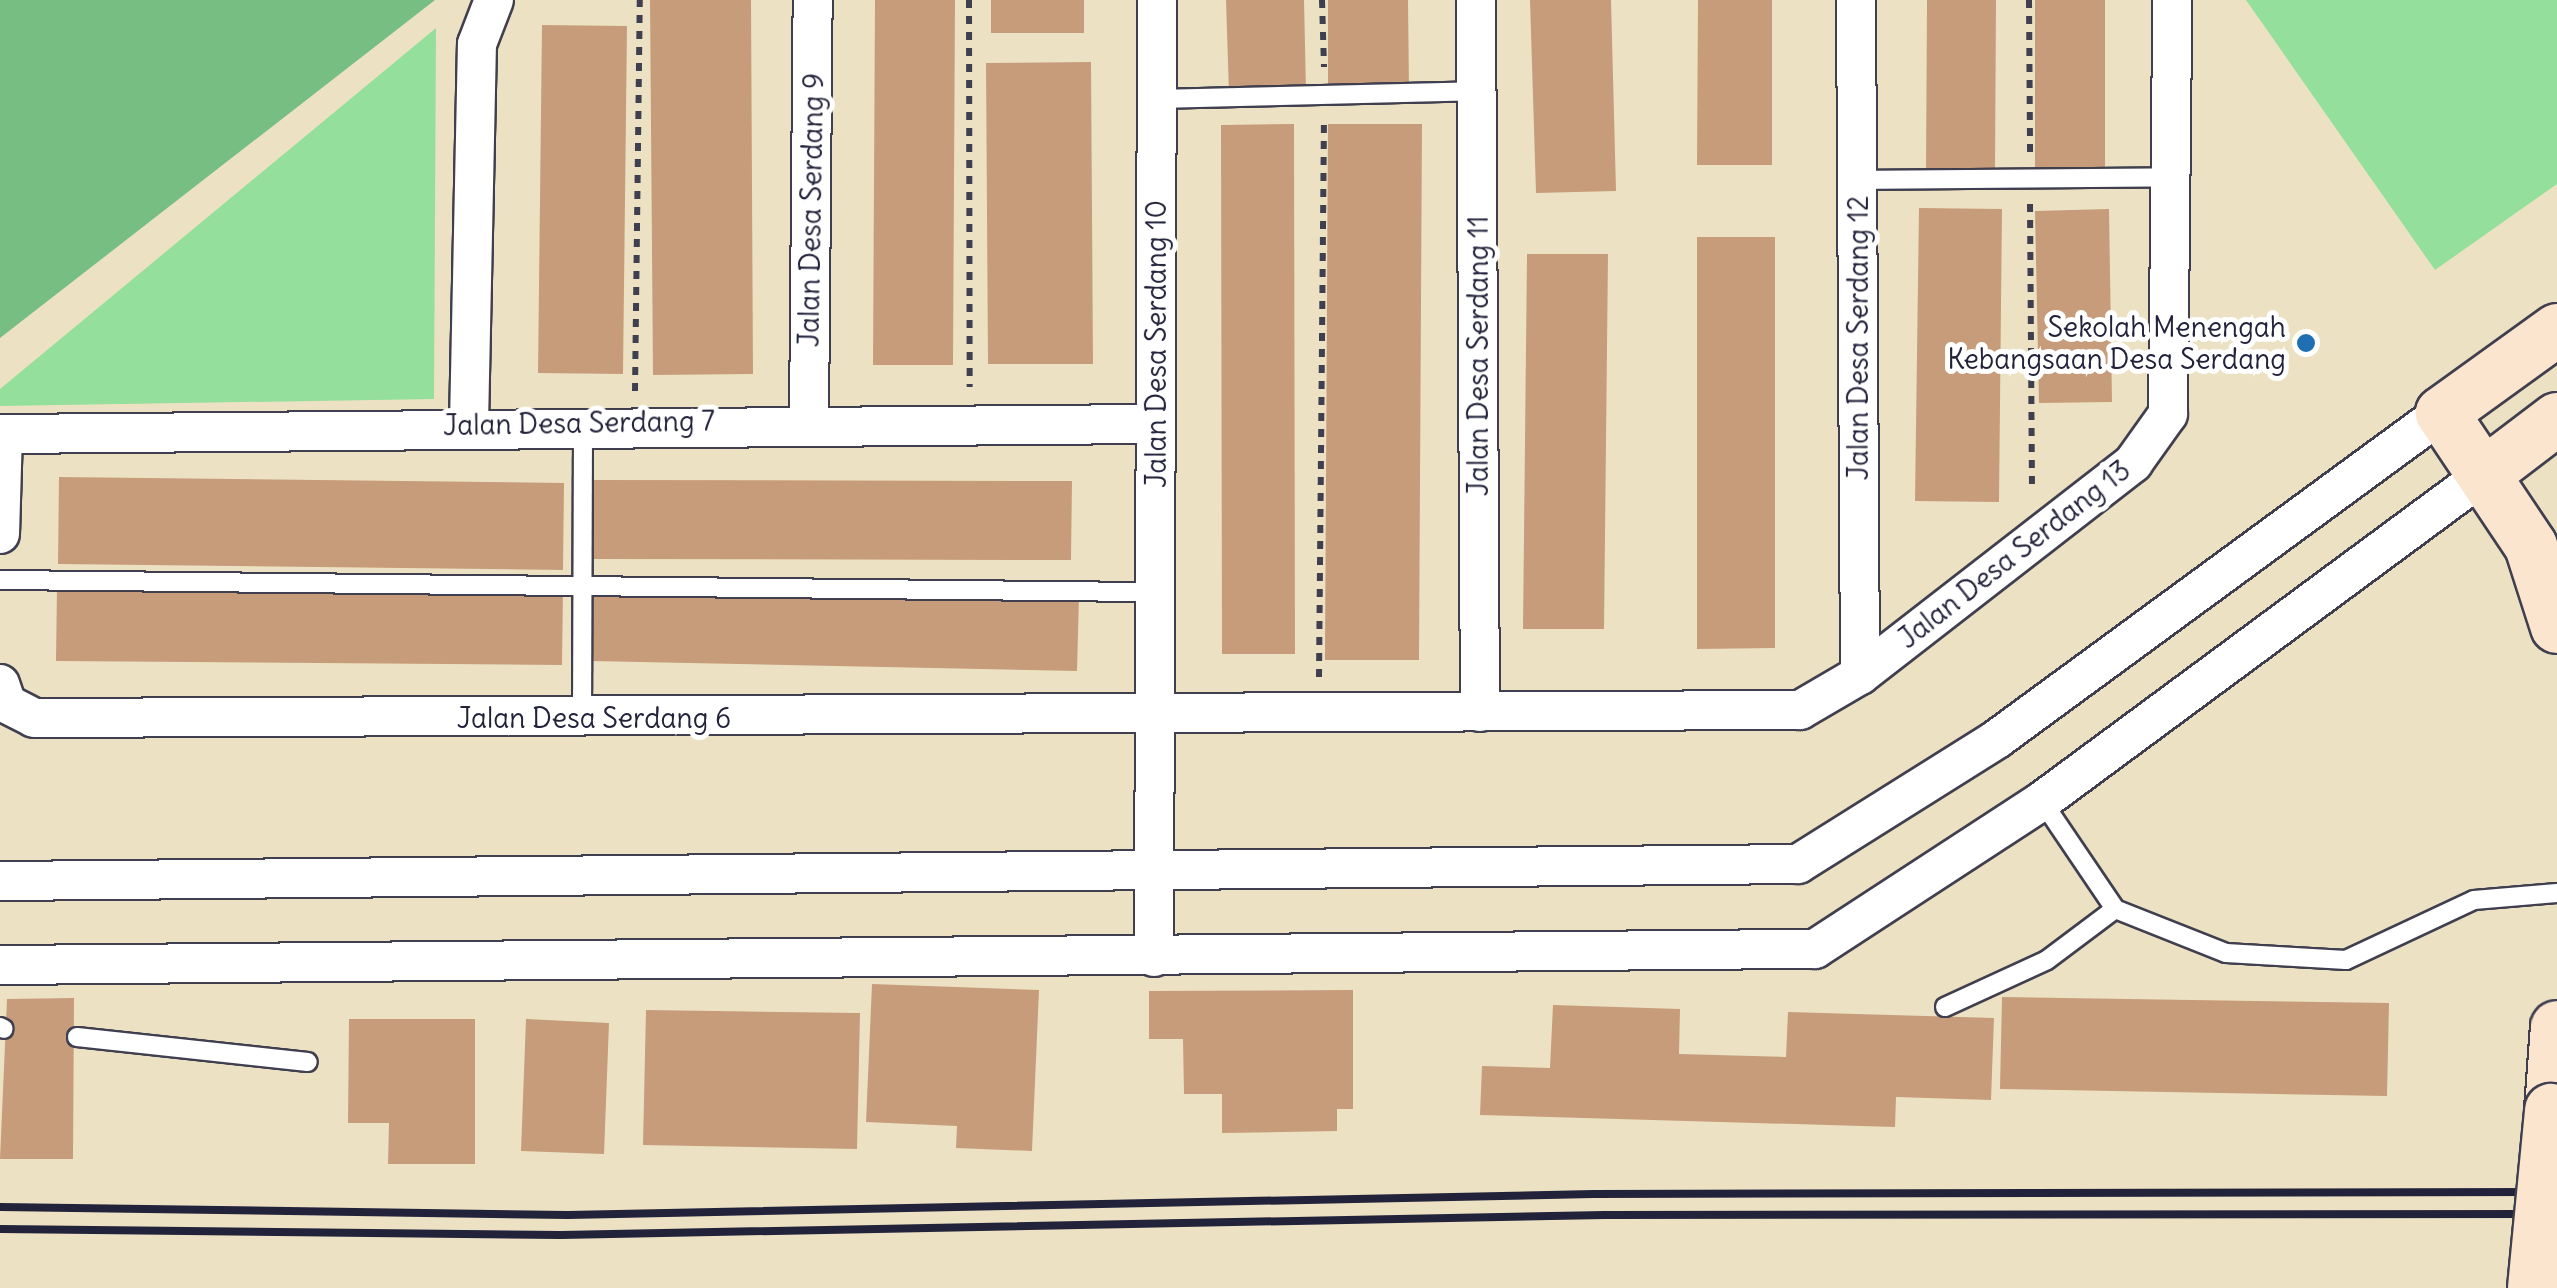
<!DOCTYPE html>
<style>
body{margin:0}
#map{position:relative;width:2557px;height:1288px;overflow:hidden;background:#ece2c3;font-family:Delius,sans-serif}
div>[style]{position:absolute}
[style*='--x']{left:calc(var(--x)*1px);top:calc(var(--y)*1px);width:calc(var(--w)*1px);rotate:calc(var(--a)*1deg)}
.green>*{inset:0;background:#94df9b}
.forest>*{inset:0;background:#77be83}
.building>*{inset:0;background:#c79c7a}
.path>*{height:6px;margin-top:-3px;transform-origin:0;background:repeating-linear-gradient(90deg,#403f4f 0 8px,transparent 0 16px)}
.roads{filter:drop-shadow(2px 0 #403f4f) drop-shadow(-2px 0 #403f4f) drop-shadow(0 2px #403f4f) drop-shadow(0 -2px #403f4f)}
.lane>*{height:18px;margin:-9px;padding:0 9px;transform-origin:9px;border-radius:9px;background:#fff}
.street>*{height:38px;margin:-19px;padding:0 19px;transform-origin:19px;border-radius:19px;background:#fff}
.secondary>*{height:52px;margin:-26px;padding:0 26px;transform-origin:26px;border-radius:26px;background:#fbe5cf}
.rail>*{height:8px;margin:-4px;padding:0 4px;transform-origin:4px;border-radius:4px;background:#22223b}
.bridges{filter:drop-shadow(2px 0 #403f4f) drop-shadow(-2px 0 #403f4f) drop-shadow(0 2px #403f4f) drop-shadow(0 -2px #403f4f)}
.secondary-bridge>*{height:52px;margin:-26px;padding:0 26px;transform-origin:26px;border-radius:26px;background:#fbe5cf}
.dots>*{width:28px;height:28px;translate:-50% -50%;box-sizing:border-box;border:5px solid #fff;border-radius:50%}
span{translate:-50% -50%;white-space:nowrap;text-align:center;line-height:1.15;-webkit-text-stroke:10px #fff;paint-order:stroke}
.street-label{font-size:28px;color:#22223b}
.poi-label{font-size:28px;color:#22223b}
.right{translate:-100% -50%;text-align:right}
</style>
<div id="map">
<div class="green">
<i style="clip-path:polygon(2246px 0,2557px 0,2557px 184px,2435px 270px)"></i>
<i style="clip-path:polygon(436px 28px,434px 399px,0 406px,0 389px)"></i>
</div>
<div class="forest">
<i style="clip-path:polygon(0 0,435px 0,0 338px)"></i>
</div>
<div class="building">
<i style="clip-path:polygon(650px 0,751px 0,753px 374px,653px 375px)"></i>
<i style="clip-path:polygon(875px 0,955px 0,953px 365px,873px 365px)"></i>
<i style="clip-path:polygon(991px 0,1084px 0,1084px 33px,991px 33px)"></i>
<i style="clip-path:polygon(1226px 0,1304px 0,1306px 92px,1229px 94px)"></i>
<i style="clip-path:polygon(1328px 0,1408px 0,1409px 89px,1328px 90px)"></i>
<i style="clip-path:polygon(1530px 0,1611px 0,1616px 191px,1536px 193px)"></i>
<i style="clip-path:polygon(1698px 0,1772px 0,1772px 165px,1697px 165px)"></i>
<i style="clip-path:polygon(1927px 0,1996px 0,1995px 168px,1926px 169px)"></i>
<i style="clip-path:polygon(2035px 0,2105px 0,2105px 173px,2035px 174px)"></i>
<i style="clip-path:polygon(542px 25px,627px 26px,623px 374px,538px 373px)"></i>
<i style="clip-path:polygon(1091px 62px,1093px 364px,988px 364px,986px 63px)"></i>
<i style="clip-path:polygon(1294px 124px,1295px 654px,1222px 654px,1221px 125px)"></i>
<i style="clip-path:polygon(1328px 124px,1422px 124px,1419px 660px,1325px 660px)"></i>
<i style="clip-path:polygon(1919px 208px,2002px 209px,1999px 502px,1915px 501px)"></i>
<i style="clip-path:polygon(2109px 209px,2112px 402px,2039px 403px,2035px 211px)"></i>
<i style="clip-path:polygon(1697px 237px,1775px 237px,1775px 648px,1697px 649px)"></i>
<i style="clip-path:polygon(1527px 254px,1608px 254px,1604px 629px,1523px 629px)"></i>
<i style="clip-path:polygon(59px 477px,564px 483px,563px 570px,58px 564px)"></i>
<i style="clip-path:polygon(594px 480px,1072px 481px,1071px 560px,594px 559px)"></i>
<i style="clip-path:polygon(57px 585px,563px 589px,562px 665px,56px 661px)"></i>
<i style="clip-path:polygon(592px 585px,1079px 596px,1077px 671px,590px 661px)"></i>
<i style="clip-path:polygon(872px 984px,1039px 990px,1032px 1151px,956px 1148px,957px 1126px,866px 1122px)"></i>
<i style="clip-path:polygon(1353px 990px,1353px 1109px,1337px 1109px,1337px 1131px,1222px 1133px,1222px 1094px,1184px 1094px,1183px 1039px,1149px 1039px,1149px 991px)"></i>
<i style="clip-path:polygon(2002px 997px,2389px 1003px,2387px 1096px,2000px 1089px)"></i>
<i style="clip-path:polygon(74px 998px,73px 1159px,0 1159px,7px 999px)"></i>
<i style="clip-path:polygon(1553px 1005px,1680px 1009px,1679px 1054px,1786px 1057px,1788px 1012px,1994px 1018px,1991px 1100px,1896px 1097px,1895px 1127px,1480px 1115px,1482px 1066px,1550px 1068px)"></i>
<i style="clip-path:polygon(646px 1010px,860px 1013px,857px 1149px,643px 1145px)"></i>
<i style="clip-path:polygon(349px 1019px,475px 1019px,475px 1164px,388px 1164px,389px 1123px,348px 1123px)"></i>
<i style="clip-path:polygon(526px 1019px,609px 1023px,604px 1154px,521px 1151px)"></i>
</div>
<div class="path">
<i style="--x:969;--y:0;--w:387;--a:89.9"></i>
<i style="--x:1322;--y:0;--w:67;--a:88.3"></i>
<i style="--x:2029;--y:0;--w:152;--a:89.6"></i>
<i style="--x:2030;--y:204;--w:288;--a:89.6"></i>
<i style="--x:635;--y:391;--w:391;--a:-89.3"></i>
<i style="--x:1319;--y:677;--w:558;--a:-89.49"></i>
</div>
<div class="roads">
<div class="lane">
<i style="--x:1156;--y:99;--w:320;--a:-1.4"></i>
<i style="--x:1857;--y:180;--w:316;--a:-0.5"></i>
<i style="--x:0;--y:580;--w:1155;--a:0.6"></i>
<i style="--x:582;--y:718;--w:294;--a:-89.8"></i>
<i style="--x:2042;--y:801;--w:130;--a:55.9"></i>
<i style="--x:2115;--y:909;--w:119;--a:21.6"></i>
<i style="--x:2226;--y:953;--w:120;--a:3.3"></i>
<i style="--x:2346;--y:960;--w:141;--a:-25.1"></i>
<i style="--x:2474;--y:900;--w:83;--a:-4.8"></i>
<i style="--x:1945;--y:1007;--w:112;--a:-24.7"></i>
<i style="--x:2047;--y:960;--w:85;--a:-36.9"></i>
<i style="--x:0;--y:1027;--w:4;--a:27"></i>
<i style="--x:77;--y:1037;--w:232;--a:6.2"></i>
</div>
<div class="street">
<i style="--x:1476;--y:0;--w:712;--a:89.68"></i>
<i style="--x:1856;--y:0;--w:675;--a:89.66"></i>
<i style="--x:809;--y:421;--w:421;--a:-89.5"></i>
<i style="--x:469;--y:424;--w:380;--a:-88.8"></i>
<i style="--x:477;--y:44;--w:47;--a:-68.9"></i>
<i style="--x:0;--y:534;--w:100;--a:-88.3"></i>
<i style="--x:3;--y:434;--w:1153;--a:-0.5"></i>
<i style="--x:0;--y:684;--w:21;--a:71"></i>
<i style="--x:7;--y:704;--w:30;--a:27"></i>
<i style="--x:34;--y:718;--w:1766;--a:-0.26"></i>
<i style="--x:1800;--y:710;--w:69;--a:-30.3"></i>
<i style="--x:1860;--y:675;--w:346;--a:-37.8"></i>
<i style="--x:2133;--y:463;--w:60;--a:-54.5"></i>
<i style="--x:2168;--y:414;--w:414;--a:-89.4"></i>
<i style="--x:0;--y:881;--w:1798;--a:-0.54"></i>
<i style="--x:1798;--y:864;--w:235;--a:-32.1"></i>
<i style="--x:1997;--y:739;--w:552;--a:-36.23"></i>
<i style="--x:1154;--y:957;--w:957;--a:-89.82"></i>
<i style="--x:0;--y:965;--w:1815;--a:-0.51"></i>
<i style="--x:1815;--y:949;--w:271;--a:-33.1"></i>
<i style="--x:2042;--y:801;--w:552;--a:-36.45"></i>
</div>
<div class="secondary">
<i style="--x:2557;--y:330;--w:142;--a:144.2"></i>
<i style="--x:2442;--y:413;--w:160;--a:56.2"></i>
<i style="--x:2531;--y:546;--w:85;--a:72.2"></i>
<i style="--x:2486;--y:473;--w:89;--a:-37.3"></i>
<i style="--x:2551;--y:1110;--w:83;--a:-85.9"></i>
</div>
</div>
<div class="rail">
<i style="--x:0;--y:1207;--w:568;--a:0.81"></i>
<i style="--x:568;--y:1215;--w:1026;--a:-1.17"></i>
<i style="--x:1594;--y:1194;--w:963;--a:-0.12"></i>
<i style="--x:0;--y:1229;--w:561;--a:0.61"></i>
<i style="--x:561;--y:1235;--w:1044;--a:-1.1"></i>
<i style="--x:1605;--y:1215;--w:952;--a:-0.06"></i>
</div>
<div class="bridges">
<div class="secondary-bridge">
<i style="--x:2534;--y:1288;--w:179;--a:-84.5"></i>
</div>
</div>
<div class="dots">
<i style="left:2306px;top:343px;background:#1f6fb2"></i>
</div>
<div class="street-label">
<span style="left:811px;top:210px;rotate:-89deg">Jalan Desa Serdang 9</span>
<span style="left:1858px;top:338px;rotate:-90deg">Jalan Desa Serdang 12</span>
<span style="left:1156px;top:344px;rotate:-90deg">Jalan Desa Serdang 10</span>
<span style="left:1478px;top:356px;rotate:-90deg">Jalan Desa Serdang 11</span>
<span style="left:579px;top:423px;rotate:-1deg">Jalan Desa Serdang 7</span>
<span style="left:2014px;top:554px;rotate:-38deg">Jalan Desa Serdang 13</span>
<span style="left:594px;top:718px">Jalan Desa Serdang 6</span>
</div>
<div class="poi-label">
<span class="right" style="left:2286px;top:343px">Sekolah Menengah<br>Kebangsaan Desa Serdang</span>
</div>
</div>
